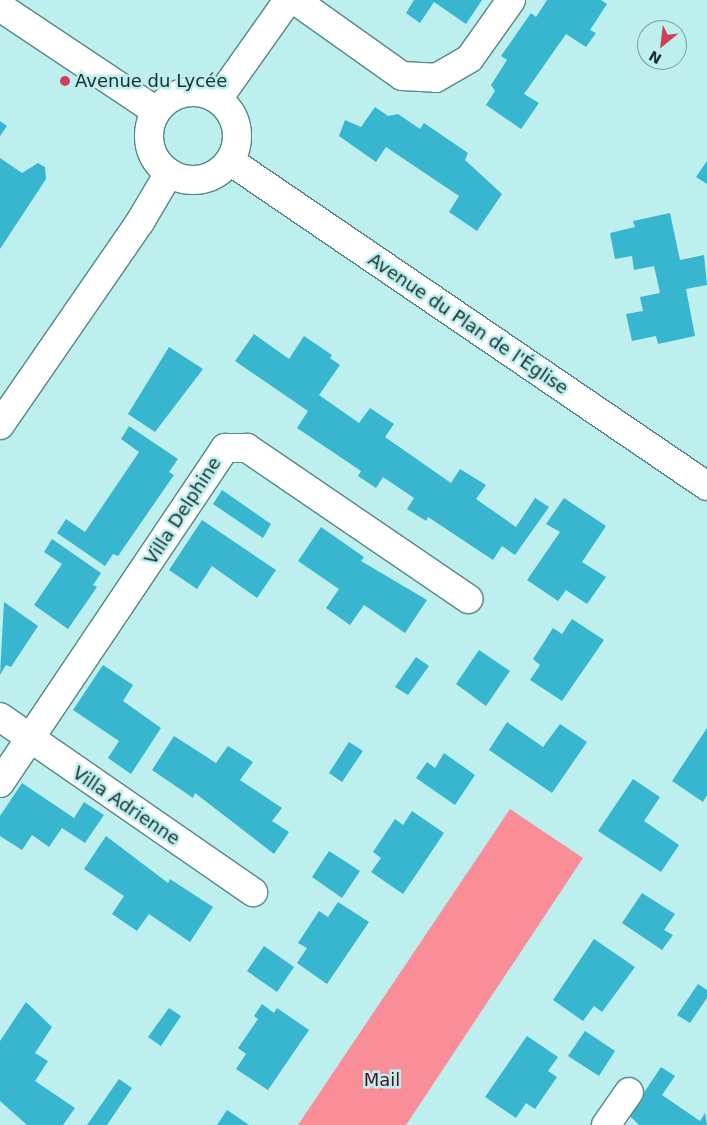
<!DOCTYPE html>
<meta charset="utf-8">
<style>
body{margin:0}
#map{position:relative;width:707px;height:1125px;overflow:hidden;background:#bcefee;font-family:"DejaVu Sans",sans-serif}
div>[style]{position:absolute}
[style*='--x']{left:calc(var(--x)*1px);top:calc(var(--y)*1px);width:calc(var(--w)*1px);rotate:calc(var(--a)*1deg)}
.green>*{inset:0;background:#f98d98}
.building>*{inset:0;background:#39b6cf}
.roads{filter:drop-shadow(1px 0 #578786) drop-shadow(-1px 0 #578786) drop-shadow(0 1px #578786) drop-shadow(0 -1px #578786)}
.minor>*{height:28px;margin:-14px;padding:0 14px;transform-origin:14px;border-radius:14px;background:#fff}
.tertiary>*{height:28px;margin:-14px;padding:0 14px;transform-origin:14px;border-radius:14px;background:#fff}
.tertiary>.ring{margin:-14px;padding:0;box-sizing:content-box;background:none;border:28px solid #fff;border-radius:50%}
.dots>*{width:14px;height:14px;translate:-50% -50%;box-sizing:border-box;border:2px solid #bcefee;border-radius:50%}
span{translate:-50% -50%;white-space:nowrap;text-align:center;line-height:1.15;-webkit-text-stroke:5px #bcefee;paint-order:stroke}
.poi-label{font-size:18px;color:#1a2f2e}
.left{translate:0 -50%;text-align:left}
.street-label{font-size:18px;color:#1a2f2e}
.park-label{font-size:18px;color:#550e1e}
.north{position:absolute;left:637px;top:20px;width:50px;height:50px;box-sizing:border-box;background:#bcefee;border:1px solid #7ba2a1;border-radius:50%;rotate:209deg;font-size:14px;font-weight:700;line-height:20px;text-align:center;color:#1a2f2e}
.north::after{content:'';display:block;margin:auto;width:18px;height:22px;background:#cf3f5a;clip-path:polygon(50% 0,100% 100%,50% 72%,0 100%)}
</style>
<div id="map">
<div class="green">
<i style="clip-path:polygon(510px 809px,583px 858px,406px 1125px,298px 1125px)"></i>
</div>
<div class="building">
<i style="clip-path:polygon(414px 0,482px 0,466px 24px,434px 2px,420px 23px,406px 13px)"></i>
<i style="clip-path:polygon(547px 0,601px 0,607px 4px,590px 30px,596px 33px,586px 47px,566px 34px,524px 94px,539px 103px,521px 129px,486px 105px,495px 91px,491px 85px,507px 60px,501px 56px,531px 13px,536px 17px)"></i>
<i style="clip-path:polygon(375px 107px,388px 116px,398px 114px,420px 129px,424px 123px,468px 153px,465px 160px,502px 194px,477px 231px,449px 212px,459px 196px,386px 147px,376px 162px,339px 136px,345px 120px,361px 127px)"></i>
<i style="clip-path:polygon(0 121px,7px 126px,0 136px)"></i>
<i style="clip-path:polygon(0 158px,22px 173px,38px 163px,45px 167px,46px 179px,0 249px)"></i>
<i style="clip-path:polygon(707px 161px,707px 184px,696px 177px)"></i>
<i style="clip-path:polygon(670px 213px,680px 260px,704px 255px,707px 285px,686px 289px,695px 336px,658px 344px,656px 336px,632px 341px,626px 314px,643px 311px,640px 297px,660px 293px,654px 266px,634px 270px,632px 256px,615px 259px,610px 233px,635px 227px,633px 221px)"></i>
<i style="clip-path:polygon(254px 334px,289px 359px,304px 336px,332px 355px,330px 358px,340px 365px,319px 395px,359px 423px,370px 408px,394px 424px,385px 437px,451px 483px,460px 469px,486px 485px,476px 499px,516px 527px,535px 498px,549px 507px,515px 555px,502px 546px,493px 560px,428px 517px,426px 521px,407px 509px,414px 498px,383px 477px,376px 488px,358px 476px,361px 471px,297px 428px,308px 411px,235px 361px)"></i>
<i style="clip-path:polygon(169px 347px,203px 369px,155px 432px,128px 414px)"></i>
<i style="clip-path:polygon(129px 426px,178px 459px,169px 472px,174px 475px,118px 556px,113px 554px,105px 566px,57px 533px,66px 519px,85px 532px,139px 452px,121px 439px)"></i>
<i style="clip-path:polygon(222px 490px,271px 524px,263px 538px,213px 504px)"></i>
<i style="clip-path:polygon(564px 498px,606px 526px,582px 562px,606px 577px,587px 604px,566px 590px,558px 601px,527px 580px,560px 532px,546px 524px)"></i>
<i style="clip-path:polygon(202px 520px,276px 570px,257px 598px,212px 566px,197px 589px,169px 570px)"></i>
<i style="clip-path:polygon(321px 527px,364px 557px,361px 561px,427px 600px,405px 633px,364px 605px,350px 625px,326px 608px,339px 589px,298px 561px)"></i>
<i style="clip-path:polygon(52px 539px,101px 573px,93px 585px,97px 587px,68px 629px,34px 605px,62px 564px,44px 552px)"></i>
<i style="clip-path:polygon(4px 602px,38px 626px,11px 667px,6px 665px,0 675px)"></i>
<i style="clip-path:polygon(572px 619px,604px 640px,562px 701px,530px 680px,540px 665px,533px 659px,553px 628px,562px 634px)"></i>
<i style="clip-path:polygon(479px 650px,510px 671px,486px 706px,456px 684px)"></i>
<i style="clip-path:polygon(416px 657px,429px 666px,408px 695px,395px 687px)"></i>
<i style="clip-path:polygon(103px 665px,133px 685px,123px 701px,161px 728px,131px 774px,108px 758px,119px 741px,73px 710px)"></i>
<i style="clip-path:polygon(507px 722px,543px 747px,560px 724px,587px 742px,552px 793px,489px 750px)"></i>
<i style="clip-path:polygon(707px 728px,707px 795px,703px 802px,672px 781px)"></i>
<i style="clip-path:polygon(174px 736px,216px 763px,228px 746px,253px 762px,240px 780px,282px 808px,272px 821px,289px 832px,274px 854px,195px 793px,193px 798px,152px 770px)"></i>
<i style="clip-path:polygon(349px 742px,363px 751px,342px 782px,329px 773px)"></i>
<i style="clip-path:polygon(444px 753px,475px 775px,455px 805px,416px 778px,427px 762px,435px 768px)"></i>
<i style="clip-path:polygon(633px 779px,660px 797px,644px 821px,679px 845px,661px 872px,598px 831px)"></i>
<i style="clip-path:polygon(22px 783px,74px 818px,84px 802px,104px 815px,85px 843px,62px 828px,49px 847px,32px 835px,22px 850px,0 836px,0 816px)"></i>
<i style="clip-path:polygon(412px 811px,444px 833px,403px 894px,371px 872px,381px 858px,373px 852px,395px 819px,403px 825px)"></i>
<i style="clip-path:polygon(106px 836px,168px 883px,170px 879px,213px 907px,190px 942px,149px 914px,137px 931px,112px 914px,124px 896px,84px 869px)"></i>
<i style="clip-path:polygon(329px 851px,360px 871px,342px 898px,312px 877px)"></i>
<i style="clip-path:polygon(642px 893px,675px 914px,664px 930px,673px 935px,662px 950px,622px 923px)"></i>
<i style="clip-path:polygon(338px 902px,369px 922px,327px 984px,297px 963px,307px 948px,298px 943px,319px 911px,328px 917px)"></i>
<i style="clip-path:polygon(594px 939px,635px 967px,602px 1012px,594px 1006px,583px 1021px,553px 1000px)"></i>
<i style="clip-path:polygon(264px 946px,294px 967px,277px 992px,247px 971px)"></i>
<i style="clip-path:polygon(698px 984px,707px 990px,707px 998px,690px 1023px,677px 1015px)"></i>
<i style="clip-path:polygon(26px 1002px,52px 1027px,35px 1053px,48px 1061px,35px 1081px,75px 1108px,63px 1125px,27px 1125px,0 1101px,0 1041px)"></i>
<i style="clip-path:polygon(262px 1004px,274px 1013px,277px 1008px,309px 1030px,268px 1090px,236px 1069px,246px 1054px,238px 1048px,258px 1019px,254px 1016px)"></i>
<i style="clip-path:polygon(169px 1008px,181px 1016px,161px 1046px,148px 1037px)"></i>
<i style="clip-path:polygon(585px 1031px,615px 1051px,599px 1076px,568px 1056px)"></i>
<i style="clip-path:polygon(527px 1036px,558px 1057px,548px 1071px,557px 1077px,535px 1109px,526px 1103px,516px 1118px,485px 1097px)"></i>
<i style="clip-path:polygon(661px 1067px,675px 1076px,662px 1095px,700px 1121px,705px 1113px,707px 1125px,639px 1125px,629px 1115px)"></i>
<i style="clip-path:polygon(119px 1079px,132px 1088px,107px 1125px,87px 1125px)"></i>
<i style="clip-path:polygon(227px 1110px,249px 1125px,217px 1125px)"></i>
</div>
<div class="roads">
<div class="minor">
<i style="--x:295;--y:0;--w:131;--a:35.4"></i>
<i style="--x:402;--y:76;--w:34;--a:3"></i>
<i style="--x:436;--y:78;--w:39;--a:-30"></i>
<i style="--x:470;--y:58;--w:71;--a:-54.7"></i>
<i style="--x:218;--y:99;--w:121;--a:-54.7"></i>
<i style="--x:0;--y:717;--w:308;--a:34.7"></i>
<i style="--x:0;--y:783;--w:404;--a:-56.1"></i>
<i style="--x:225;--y:448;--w:22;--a:0"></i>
<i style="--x:247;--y:448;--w:268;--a:34.3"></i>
<i style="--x:606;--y:1125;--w:40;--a:-55.1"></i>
</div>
<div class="tertiary">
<i style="--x:0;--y:7;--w:187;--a:33.7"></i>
<i class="ring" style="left:149px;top:92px;width:60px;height:60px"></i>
<i style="--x:230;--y:161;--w:577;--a:34.27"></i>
<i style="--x:0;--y:425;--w:247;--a:-55.4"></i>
<i style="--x:140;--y:222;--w:57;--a:-59.4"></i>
</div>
</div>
<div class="dots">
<i style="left:65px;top:81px;background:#cf3f5a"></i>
</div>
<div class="poi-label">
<span class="left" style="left:75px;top:81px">Avenue du Lycée</span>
</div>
<div class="street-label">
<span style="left:468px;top:324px;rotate:34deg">Avenue du Plan de l'Église</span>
<span style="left:183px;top:511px;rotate:-57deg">Villa Delphine</span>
<span style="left:126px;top:806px;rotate:34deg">Villa Adrienne</span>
</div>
<div class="park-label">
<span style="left:382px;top:1080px">Mail</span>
</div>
<div class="north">N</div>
</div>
